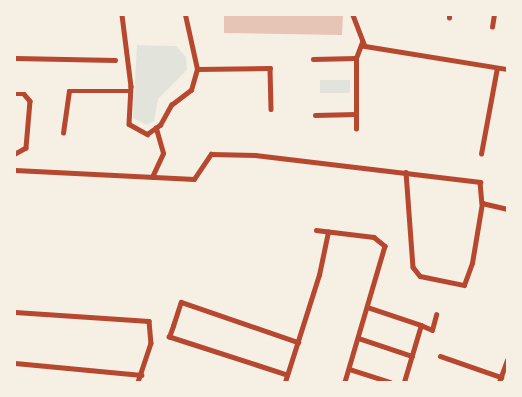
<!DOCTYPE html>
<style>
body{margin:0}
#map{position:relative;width:522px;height:397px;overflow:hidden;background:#f6efe4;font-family:Jost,sans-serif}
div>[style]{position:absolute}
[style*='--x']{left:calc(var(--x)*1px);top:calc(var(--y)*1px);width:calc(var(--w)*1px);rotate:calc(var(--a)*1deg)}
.green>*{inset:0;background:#e2e4dc}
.building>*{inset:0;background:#e6c5b7}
.minor>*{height:4.5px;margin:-2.25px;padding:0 2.25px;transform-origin:2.25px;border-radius:2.25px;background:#b5482f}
span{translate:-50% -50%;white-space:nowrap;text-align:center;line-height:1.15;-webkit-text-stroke:5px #f6efe4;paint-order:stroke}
.frame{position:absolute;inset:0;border:16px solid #f6efe4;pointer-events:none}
</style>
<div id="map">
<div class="green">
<i style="clip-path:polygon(137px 45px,176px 46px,186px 57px,187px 70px,158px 99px,154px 121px,147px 125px,133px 118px)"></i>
<i style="clip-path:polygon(320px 80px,350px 80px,350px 93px,320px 93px)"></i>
</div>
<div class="building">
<i style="clip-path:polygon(224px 15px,343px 15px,342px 35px,224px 33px)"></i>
</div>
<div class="minor">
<i style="--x:122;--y:15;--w:72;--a:82.8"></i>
<i style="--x:131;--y:86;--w:38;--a:93"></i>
<i style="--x:129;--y:124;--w:21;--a:29"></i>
<i style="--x:147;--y:134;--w:16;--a:-35"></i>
<i style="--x:160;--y:125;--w:23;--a:-61"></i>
<i style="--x:171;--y:105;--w:25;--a:-37"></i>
<i style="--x:191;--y:90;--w:22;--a:-74"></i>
<i style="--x:197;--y:69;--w:55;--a:-102.5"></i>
<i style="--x:353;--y:15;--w:33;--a:69"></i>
<i style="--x:365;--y:46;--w:144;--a:9.2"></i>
<i style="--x:449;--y:18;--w:3;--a:-90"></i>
<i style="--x:492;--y:27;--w:12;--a:-81"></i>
<i style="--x:15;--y:58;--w:100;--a:1.1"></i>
<i style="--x:313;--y:59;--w:43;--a:-1.3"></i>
<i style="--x:197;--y:69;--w:73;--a:-0.8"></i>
<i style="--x:270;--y:68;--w:41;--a:88.6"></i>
<i style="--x:15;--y:94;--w:9;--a:0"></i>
<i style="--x:24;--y:94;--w:9;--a:49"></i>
<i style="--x:30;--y:101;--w:47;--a:94.9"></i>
<i style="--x:26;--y:148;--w:13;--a:151"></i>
<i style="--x:315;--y:115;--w:41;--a:-1.4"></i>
<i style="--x:356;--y:129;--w:71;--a:-90"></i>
<i style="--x:356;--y:58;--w:17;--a:-69"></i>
<i style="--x:63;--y:133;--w:42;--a:-81.9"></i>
<i style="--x:69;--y:91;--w:61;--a:0"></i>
<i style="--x:481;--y:154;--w:87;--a:-79.5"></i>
<i style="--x:15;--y:170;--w:179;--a:2.9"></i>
<i style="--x:194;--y:179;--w:30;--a:-56"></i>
<i style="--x:211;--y:154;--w:44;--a:1.3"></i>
<i style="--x:255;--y:155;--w:227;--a:6.8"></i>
<i style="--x:480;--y:182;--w:21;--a:85"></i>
<i style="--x:482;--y:203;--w:26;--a:13"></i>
<i style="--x:406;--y:172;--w:95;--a:85.8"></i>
<i style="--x:413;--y:267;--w:11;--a:52"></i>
<i style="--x:420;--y:276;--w:45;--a:11.6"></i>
<i style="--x:464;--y:285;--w:23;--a:-70"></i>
<i style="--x:472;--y:263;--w:61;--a:-80.5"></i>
<i style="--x:152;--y:177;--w:26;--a:-65"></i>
<i style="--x:163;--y:153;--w:26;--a:-106"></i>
<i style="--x:316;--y:230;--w:58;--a:6.9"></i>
<i style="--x:374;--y:237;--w:14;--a:39"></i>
<i style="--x:385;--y:246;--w:142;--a:106.4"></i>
<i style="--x:367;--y:307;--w:57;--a:18.4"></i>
<i style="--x:15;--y:312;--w:134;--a:3.8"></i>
<i style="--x:149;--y:321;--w:22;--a:85"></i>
<i style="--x:151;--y:343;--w:41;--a:108.4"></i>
<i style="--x:358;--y:338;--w:57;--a:18.4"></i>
<i style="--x:440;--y:356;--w:65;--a:19"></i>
<i style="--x:15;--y:363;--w:127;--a:5.4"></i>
<i style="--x:349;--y:369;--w:43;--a:17.6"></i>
<i style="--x:287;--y:375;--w:124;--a:-162.1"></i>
<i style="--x:169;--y:337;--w:12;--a:-70"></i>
<i style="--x:173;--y:326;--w:25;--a:-72"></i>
<i style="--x:181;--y:302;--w:124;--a:18.9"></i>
<i style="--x:285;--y:382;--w:112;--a:-72.4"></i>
<i style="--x:319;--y:275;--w:44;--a:-78.2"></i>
<i style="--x:404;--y:382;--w:59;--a:-73.4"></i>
<i style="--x:421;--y:325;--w:12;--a:24"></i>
<i style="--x:432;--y:330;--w:16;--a:-75"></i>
<i style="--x:499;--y:382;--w:23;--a:-70"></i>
</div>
<div class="frame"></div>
</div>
